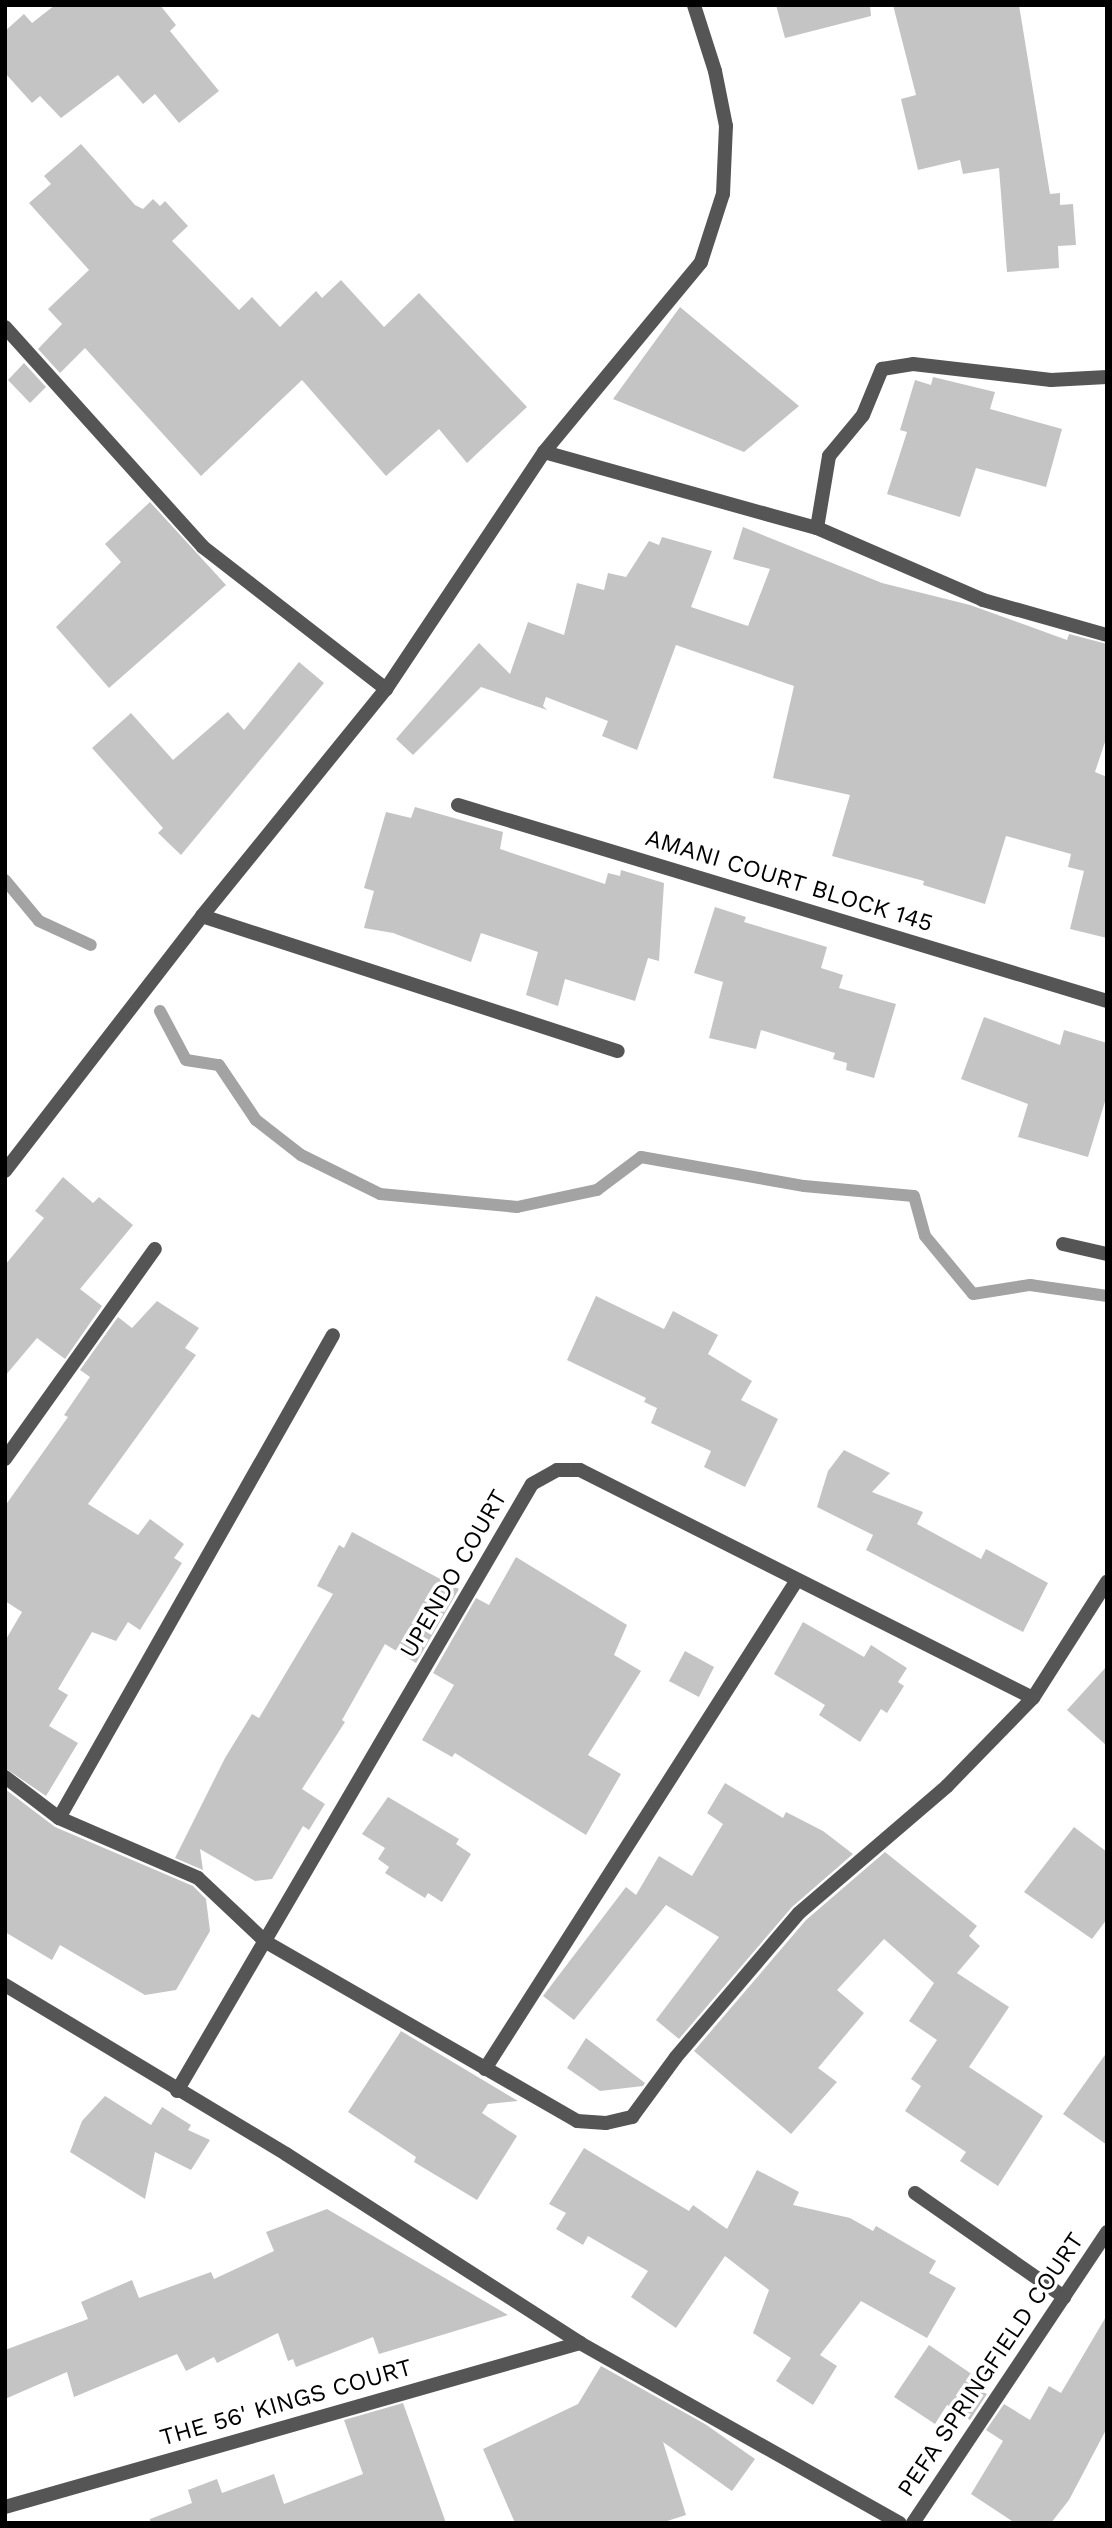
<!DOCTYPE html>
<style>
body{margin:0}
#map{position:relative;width:1112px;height:2528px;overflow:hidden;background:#fff;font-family:"Work Sans",sans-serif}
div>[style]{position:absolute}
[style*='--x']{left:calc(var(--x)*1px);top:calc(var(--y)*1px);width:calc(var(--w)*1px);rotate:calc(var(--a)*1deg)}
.stream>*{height:12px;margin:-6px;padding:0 6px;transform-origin:6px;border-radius:6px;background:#a3a3a3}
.building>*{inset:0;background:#c4c4c4}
.street>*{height:14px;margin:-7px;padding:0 7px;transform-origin:7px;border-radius:7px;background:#555}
span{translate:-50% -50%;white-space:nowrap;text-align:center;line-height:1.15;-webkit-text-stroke:7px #fff;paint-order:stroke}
.street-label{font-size:24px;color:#000}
.frame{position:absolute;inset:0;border:7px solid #000;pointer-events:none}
</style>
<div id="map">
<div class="stream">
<i style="--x:5;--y:880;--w:53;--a:50.3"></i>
<i style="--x:39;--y:921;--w:57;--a:24.8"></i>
<i style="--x:160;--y:1011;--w:55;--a:62"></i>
<i style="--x:186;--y:1060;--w:33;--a:9"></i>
<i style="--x:219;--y:1065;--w:66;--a:56.1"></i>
<i style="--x:256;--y:1120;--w:57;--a:37.9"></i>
<i style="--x:301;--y:1155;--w:88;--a:26.3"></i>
<i style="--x:380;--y:1194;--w:138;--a:5.4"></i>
<i style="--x:517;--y:1207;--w:82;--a:-12"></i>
<i style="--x:597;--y:1190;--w:55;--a:-36.9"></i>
<i style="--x:641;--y:1157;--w:166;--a:10.1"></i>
<i style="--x:804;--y:1186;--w:110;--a:5.2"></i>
<i style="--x:914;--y:1196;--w:41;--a:74.6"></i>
<i style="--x:925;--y:1236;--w:75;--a:50.4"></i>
<i style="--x:973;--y:1294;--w:58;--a:-9"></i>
<i style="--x:1030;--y:1285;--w:78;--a:8.1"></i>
</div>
<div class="building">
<i style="clip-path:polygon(55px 5px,160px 5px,176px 25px,170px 31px,219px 91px,179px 123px,155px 94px,143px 104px,118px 75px,61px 118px,40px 96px,32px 103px,5px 73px,5px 31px,24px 14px,32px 23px)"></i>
<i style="clip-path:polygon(776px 5px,870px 5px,871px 16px,785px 38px)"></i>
<i style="clip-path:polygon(893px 5px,1019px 5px,1050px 194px,1060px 193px,1060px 205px,1073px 204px,1076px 245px,1058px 246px,1059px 268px,1007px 272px,999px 168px,963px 174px,960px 160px,918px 170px,901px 99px,916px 95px)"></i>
<i style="clip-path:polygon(81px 144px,135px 205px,143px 209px,153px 199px,160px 206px,165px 201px,188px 226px,172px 241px,239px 310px,252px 297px,280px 327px,316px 291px,322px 298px,341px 280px,384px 327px,419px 293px,527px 407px,467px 463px,439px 429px,386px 476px,302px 380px,201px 476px,85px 348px,60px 373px,38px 349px,62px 324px,48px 309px,89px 270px,29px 203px,51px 184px,44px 176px)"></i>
<i style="clip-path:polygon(680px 307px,799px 406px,744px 452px,613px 399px)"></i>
<i style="clip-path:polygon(24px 363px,46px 387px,30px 403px,8px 380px)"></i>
<i style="clip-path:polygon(933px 377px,995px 392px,990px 409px,1062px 429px,1046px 487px,976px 468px,960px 517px,887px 494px,907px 432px,900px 430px,915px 380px,931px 385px)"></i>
<i style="clip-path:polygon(150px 502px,226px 585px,109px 688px,56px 627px,121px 562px,105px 544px)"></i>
<i style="clip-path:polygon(743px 527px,882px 583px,970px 605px,1067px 640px,1069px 634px,1107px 644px,1107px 736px,1095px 772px,1107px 777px,1107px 938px,1070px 929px,1084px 871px,1068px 867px,1071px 854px,1006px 836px,985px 904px,923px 885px,924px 881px,832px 856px,850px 795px,773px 778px,794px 686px,676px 645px,637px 750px,602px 736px,608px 721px,546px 697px,543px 706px,547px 710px,481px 687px,413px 755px,396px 739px,479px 643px,510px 674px,528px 622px,564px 635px,577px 583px,604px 590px,608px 573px,626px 577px,649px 541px,659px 545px,662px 537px,712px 551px,691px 607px,748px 626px,770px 569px,733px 559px)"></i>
<i style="clip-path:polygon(299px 662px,324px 683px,181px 855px,158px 833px,163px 828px,92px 748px,131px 713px,173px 760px,228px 712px,244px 730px)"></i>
<i style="clip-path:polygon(415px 807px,503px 832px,500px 849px,605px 884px,608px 873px,620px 876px,621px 870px,664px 883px,659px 961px,648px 958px,635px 1001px,565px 979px,558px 1006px,526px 995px,538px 952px,481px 933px,471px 962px,393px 933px,364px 928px,374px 891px,364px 888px,386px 812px,411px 818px)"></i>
<i style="clip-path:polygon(715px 907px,746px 917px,744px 922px,827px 947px,821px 968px,843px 975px,839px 988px,896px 1004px,874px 1078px,846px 1070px,847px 1063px,833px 1059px,835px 1053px,761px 1030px,756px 1049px,709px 1038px,723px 982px,694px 973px)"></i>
<i style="clip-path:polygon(984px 1017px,1060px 1045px,1064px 1030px,1107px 1043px,1107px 1095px,1088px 1157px,1018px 1137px,1028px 1104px,961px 1079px)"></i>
<i style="clip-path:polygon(63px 1177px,93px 1203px,99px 1197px,133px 1225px,80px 1289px,102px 1306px,65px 1359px,37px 1338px,5px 1376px,5px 1265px,44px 1218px,35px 1211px)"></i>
<i style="clip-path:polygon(596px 1296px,664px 1329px,673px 1311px,718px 1335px,708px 1354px,752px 1381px,741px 1400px,778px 1419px,745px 1487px,704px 1467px,711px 1451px,651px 1423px,657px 1408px,644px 1402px,646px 1398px,567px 1360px)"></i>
<i style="clip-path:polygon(157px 1301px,199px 1328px,185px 1348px,196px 1355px,88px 1504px,138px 1535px,150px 1519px,184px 1544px,174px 1558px,182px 1563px,140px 1630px,128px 1622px,116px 1641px,92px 1632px,58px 1689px,68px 1695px,49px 1726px,78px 1743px,46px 1796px,5px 1768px,5px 1641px,22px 1612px,5px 1601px,5px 1506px,68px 1417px,64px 1415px,90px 1377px,80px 1370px,118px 1317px,132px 1328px)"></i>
<i style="clip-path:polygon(844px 1450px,890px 1473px,872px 1492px,923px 1512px,917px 1524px,981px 1559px,986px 1549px,1048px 1583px,1023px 1632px,866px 1550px,873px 1535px,817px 1507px,828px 1471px)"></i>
<i style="clip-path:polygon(352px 1532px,459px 1589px,416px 1663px,385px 1644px,342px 1720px,345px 1722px,302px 1789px,325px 1804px,309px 1830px,303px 1826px,272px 1879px,255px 1881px,200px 1849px,203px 1870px,175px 1858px,225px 1758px,252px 1714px,259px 1718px,333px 1594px,317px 1586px,339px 1545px,344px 1548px)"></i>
<i style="clip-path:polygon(516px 1557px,627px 1625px,614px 1655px,641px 1671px,588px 1755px,621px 1774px,586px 1835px,455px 1753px,452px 1757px,422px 1740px,454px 1685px,433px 1673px,476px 1598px,489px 1605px)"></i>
<i style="clip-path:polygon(803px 1622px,864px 1657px,871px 1645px,907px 1668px,898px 1682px,904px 1686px,887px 1713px,881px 1709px,860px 1742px,819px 1715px,825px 1705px,774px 1674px)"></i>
<i style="clip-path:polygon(685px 1651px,714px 1667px,699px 1697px,669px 1681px)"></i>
<i style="clip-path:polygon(1107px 1666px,1107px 1746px,1067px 1710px)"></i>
<i style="clip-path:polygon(725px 1783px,783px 1818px,786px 1812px,823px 1831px,853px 1854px,792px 1907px,679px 2039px,656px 2020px,719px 1937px,666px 1905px,574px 2020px,543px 1996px,626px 1887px,636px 1895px,659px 1856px,692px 1876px,723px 1824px,707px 1813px)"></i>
<i style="clip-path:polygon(5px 1789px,55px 1827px,193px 1886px,206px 1899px,210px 1931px,176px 1990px,145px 1995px,60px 1945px,52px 1960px,5px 1932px)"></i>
<i style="clip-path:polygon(388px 1797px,459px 1839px,456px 1844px,471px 1854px,442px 1902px,428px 1893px,425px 1898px,385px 1873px,389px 1867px,378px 1859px,385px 1848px,362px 1834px)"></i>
<i style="clip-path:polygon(1074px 1827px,1107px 1852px,1107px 1919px,1092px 1939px,1024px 1892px)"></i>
<i style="clip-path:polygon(885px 1852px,977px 1926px,969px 1936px,980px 1946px,957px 1973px,1009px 2007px,969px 2067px,1043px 2116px,998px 2186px,960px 2161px,966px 2152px,905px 2111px,921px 2086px,911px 2079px,937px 2040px,909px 2021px,934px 1983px,884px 1939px,837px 1990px,864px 2013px,818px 2068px,837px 2082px,791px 2134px,694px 2051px,806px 1920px)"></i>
<i style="clip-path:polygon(401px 2031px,518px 2101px,488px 2104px,482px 2113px,517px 2136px,477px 2200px,414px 2162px,416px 2157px,348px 2112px)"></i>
<i style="clip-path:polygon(586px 2038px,645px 2083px,643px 2086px,600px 2091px,567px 2068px)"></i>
<i style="clip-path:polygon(1107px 2052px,1107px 2145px,1063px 2114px)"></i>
<i style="clip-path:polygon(105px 2096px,151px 2125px,162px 2107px,191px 2125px,188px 2130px,210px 2140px,191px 2170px,155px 2152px,145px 2199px,70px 2152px,82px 2121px)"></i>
<i style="clip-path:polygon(584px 2148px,689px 2211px,693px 2205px,727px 2229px,757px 2170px,799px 2192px,793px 2205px,850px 2218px,873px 2231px,876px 2226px,936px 2261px,929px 2273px,956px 2288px,927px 2338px,861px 2301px,820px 2355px,837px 2366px,813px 2405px,776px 2381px,791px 2358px,753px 2333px,769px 2290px,725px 2256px,676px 2328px,631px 2297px,648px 2271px,588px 2236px,583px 2245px,556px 2229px,566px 2213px,549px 2204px)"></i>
<i style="clip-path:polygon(327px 2209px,508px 2315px,379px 2354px,373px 2337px,296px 2367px,293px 2359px,288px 2361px,278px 2333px,217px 2363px,214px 2357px,186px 2371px,177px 2354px,74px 2397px,67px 2372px,5px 2399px,5px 2350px,88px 2319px,81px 2302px,132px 2280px,139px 2298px,211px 2272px,214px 2279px,274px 2251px,266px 2232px)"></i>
<i style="clip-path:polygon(1107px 2315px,1107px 2428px,1069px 2500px,1051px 2523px,1015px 2523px,971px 2494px,1003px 2441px,986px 2430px,1004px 2404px,1030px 2420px,1049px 2386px,1061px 2393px)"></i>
<i style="clip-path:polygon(929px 2345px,976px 2377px,971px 2385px,987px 2394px,970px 2420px,947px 2405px,935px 2424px,894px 2397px)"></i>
<i style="clip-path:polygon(601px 2366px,705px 2424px,755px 2459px,732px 2491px,663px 2442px,686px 2515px,661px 2523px,515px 2523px,483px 2449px,578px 2404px)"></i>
<i style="clip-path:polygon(403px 2403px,446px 2523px,150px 2523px,150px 2519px,192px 2503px,188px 2490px,217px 2479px,222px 2493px,274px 2474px,284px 2504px,363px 2474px,344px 2420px)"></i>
</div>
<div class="street">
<i style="--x:5;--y:327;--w:296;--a:48"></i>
<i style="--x:203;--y:547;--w:232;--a:37.8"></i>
<i style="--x:544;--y:452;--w:283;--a:15.6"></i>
<i style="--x:817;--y:528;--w:181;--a:23.4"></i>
<i style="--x:983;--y:600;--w:129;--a:15.8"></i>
<i style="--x:817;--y:528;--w:73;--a:-80.5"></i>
<i style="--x:829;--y:456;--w:53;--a:-50.3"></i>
<i style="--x:863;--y:415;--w:50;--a:-67.6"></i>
<i style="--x:882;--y:369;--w:31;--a:-9"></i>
<i style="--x:913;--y:364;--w:139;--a:6.6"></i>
<i style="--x:1051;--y:380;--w:56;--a:-3.1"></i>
<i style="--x:458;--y:805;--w:678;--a:16.8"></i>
<i style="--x:202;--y:916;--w:437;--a:18"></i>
<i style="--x:5;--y:1171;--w:322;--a:-52.3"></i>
<i style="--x:202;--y:916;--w:292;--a:-51"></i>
<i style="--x:386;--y:689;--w:285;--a:-56.3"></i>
<i style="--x:544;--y:452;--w:246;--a:-50.4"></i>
<i style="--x:701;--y:262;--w:71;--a:-72.1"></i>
<i style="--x:723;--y:194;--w:68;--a:-87.5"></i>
<i style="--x:726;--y:126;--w:56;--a:-101.3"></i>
<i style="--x:715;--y:71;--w:69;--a:-107.7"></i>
<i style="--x:1063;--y:1244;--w:45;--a:12.8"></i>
<i style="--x:5;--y:1459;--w:258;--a:-54.5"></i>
<i style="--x:5;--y:1777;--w:68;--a:37.2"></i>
<i style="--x:59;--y:1818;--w:151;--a:23.3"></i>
<i style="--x:198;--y:1878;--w:93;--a:43.3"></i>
<i style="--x:266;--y:1942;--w:359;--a:29.9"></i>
<i style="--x:577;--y:2121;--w:29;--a:4"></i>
<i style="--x:606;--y:2123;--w:27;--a:-13"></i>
<i style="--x:632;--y:2117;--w:74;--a:-53.7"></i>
<i style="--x:676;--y:2057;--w:189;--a:-49.5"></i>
<i style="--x:799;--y:1913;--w:195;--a:-40.6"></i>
<i style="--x:947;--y:1786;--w:123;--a:-45.7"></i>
<i style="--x:1033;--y:1698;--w:138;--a:-57.5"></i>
<i style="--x:59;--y:1818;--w:555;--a:-60.43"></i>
<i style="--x:5;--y:1985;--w:328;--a:31"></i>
<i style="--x:286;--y:2154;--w:350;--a:32.7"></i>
<i style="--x:580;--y:2343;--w:367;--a:29.4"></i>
<i style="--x:485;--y:2069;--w:580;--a:-57.46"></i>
<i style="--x:177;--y:2091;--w:703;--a:-59.68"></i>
<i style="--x:532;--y:1484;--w:29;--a:-29"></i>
<i style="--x:557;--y:1470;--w:23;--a:0"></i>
<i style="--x:580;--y:1470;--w:507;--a:26.72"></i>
<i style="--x:915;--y:2193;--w:182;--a:34.9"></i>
<i style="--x:5;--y:2507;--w:598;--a:-15.92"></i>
<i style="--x:913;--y:2523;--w:350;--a:-56.3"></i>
</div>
<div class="street-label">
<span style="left:789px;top:881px;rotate:17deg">AMANI COURT BLOCK 145</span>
<span style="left:454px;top:1574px;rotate:-60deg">UPENDO COURT</span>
<span style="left:991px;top:2365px;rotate:-56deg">PEFA SPRINGFIELD COURT</span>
<span style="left:286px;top:2403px;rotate:-16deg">THE 56' KINGS COURT</span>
</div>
<div class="frame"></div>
</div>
